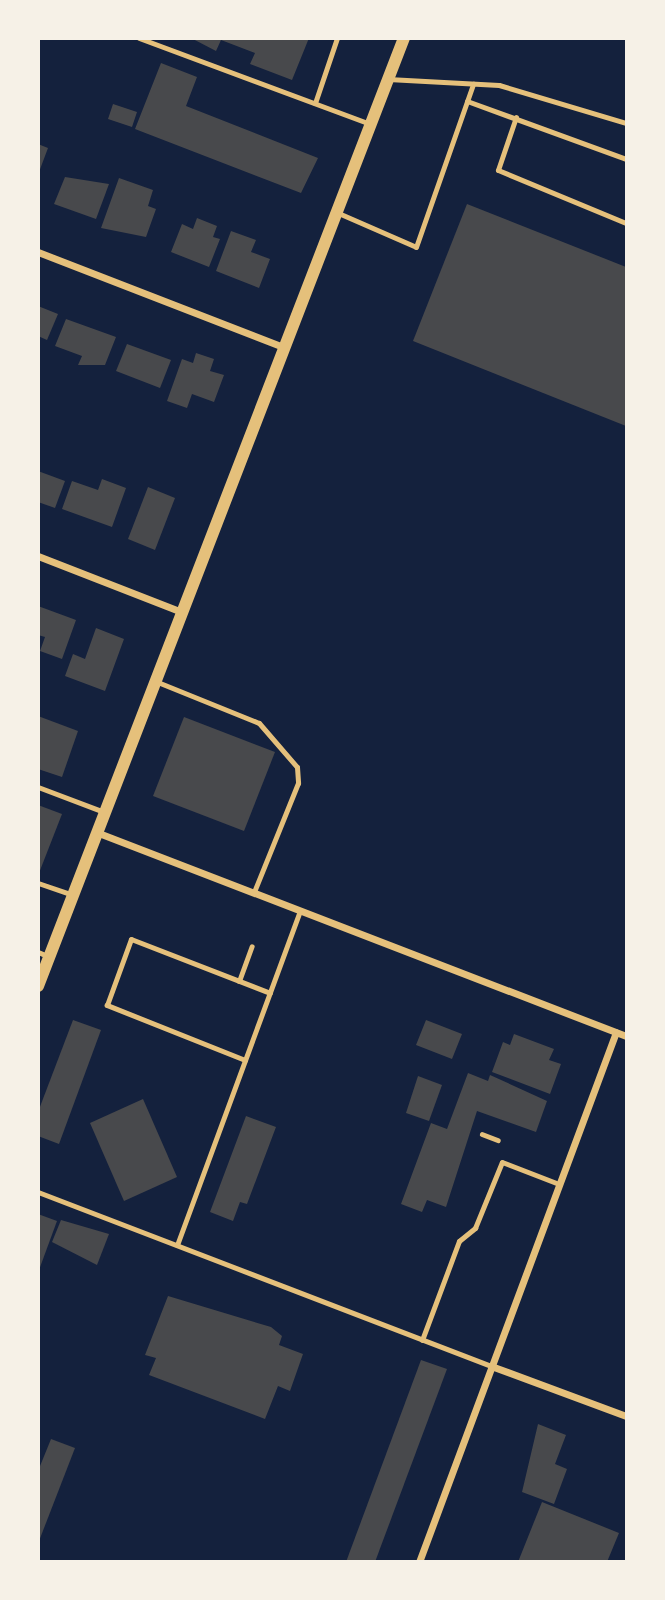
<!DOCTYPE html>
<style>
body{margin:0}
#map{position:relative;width:665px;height:1600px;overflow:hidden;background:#14213d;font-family:"Golos Text",sans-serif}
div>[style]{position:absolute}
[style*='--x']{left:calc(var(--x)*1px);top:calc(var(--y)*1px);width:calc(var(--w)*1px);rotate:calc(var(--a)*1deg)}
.building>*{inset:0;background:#48494c}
.path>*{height:4.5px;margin:-2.25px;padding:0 2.25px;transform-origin:2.25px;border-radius:2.25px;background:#e5c07b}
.service>*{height:5px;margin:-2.5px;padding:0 2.5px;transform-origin:2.5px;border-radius:2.5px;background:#e5c07b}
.minor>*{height:7px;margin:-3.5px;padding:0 3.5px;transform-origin:3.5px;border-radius:3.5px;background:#e5c07b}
.tertiary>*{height:12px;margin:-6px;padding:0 6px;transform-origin:6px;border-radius:6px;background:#e5c07b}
span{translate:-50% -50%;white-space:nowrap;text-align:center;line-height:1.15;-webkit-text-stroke:5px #f6f1e7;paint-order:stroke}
.frame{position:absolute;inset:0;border:40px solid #f6f1e7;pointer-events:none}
</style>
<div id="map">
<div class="building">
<i style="clip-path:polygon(191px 38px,309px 38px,292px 80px,250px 64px,255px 53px,221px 40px,216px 51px)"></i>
<i style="clip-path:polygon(161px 63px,197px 77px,186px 106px,318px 158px,301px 193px,135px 129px)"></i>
<i style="clip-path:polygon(113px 104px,137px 112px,132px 127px,108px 119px)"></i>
<i style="clip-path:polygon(38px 144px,48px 148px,39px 172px,38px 172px)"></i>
<i style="clip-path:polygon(65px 177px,109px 184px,96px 219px,54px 204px)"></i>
<i style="clip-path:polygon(119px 178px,153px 190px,148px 206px,156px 209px,146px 237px,101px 228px)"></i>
<i style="clip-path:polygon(467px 204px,626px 267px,626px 426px,413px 341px)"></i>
<i style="clip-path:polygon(197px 218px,217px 226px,213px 237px,220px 239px,209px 267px,171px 252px,182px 224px,193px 229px)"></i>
<i style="clip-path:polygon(231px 231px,256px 240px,251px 252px,270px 259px,259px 288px,216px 271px)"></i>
<i style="clip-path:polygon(38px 306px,58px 314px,47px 340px,38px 336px)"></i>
<i style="clip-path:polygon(66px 319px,116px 337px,105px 365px,78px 365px,82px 356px,55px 346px)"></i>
<i style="clip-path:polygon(127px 344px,171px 360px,160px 388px,116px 371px)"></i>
<i style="clip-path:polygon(196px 353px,214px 359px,210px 371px,224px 375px,214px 402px,192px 394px,187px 408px,167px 401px,182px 359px,193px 363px)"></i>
<i style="clip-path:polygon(38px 471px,65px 481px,55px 508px,38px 502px)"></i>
<i style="clip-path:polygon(102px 479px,126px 488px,112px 527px,62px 509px,72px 481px,98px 490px)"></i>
<i style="clip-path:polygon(148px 487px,175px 498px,155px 550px,128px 539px)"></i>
<i style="clip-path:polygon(38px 606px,76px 620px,62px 659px,40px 651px,45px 637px,38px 635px)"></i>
<i style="clip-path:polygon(96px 628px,124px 639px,105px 691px,65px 676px,73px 654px,85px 659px)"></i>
<i style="clip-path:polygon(38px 716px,78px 731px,62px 777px,38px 769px)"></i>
<i style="clip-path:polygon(184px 717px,275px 752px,244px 831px,153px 796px)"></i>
<i style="clip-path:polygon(38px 805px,62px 814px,39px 873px,38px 873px)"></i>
<i style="clip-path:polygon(73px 1020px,101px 1030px,59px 1144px,38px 1136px,38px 1112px)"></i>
<i style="clip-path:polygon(426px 1020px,462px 1034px,452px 1059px,416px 1045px)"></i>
<i style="clip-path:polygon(514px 1034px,554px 1049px,549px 1060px,561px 1064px,550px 1094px,492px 1072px,503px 1042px,510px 1045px)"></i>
<i style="clip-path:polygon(468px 1073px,488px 1081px,490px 1075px,547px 1101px,536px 1132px,477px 1111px,446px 1207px,427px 1200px,422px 1212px,401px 1204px,431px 1123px,447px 1129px)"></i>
<i style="clip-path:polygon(418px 1076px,442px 1085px,429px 1121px,406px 1113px)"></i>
<i style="clip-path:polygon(143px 1099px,177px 1177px,124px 1201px,90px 1123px)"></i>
<i style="clip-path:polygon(246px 1116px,276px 1127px,247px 1204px,240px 1202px,233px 1221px,210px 1212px)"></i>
<i style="clip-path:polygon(38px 1214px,57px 1221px,39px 1270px,38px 1270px)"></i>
<i style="clip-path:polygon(61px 1220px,109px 1234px,97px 1265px,52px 1242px)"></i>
<i style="clip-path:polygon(168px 1296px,271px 1327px,282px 1336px,279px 1345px,303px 1354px,290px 1391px,278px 1386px,265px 1419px,149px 1375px,156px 1358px,145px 1355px)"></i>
<i style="clip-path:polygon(421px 1360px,447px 1369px,375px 1562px,346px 1562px)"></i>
<i style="clip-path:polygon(538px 1424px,566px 1435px,555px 1464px,567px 1469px,554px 1504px,522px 1492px)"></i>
<i style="clip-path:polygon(51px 1439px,75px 1448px,39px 1541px,38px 1471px)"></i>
<i style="clip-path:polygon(542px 1502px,619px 1533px,607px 1562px,518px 1562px)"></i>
</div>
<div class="path">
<i style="--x:482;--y:1134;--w:17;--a:21"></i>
</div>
<div class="service">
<i style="--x:139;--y:38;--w:246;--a:20.4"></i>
<i style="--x:388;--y:79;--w:111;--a:3.1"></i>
<i style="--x:499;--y:85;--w:133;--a:16.7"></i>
<i style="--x:467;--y:101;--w:169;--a:20"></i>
<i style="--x:315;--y:103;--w:69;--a:-71.3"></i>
<i style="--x:516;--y:117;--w:56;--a:108.8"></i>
<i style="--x:498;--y:170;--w:139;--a:22.5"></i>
<i style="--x:336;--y:212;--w:87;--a:23.6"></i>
<i style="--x:416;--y:247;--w:173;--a:-70.7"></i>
<i style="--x:155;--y:681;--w:112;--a:22"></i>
<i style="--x:259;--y:723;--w:58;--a:49.2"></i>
<i style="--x:297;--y:767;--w:16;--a:86"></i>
<i style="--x:298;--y:783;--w:118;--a:112"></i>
<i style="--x:38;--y:787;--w:71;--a:20.7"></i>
<i style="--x:38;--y:883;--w:36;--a:19"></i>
<i style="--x:38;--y:952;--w:13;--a:23"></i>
<i style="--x:239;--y:981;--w:37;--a:-70"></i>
<i style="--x:245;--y:1060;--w:149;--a:-158.3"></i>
<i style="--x:107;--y:1005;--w:70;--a:-70"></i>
<i style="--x:131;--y:939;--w:149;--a:21.2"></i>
<i style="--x:38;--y:1192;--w:485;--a:21"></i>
<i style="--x:177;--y:1245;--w:357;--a:-69.8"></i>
<i style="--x:422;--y:1340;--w:106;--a:-69.5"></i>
<i style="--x:459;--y:1241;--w:21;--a:-39"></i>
<i style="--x:475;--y:1228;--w:71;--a:-67.8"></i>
<i style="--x:502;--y:1162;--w:61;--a:21.1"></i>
</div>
<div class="minor">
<i style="--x:38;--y:252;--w:263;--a:21.2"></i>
<i style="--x:38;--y:556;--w:155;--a:21.3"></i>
<i style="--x:96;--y:832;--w:568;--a:21.05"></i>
<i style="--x:491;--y:1366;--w:144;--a:20.3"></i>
<i style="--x:419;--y:1562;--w:565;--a:-69.61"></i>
</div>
<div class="tertiary">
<i style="--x:38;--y:986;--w:1016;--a:-68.89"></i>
</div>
<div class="frame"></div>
</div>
